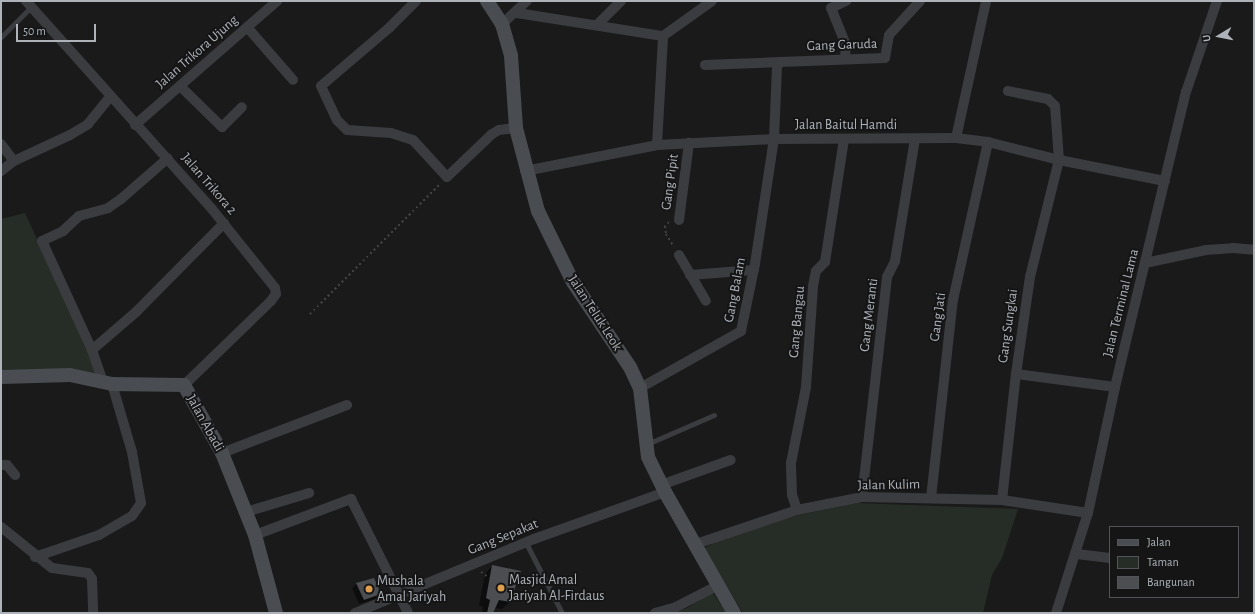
<!DOCTYPE html>
<style>
body{margin:0}
#map{position:relative;width:1255px;height:614px;overflow:hidden;background:#1a1a1b;font-family:"Alegreya Sans",sans-serif}
div>[style]{position:absolute}
[style*='--x']{left:calc(var(--x)*1px);top:calc(var(--y)*1px);width:calc(var(--w)*1px);rotate:calc(var(--a)*1deg)}
.green>*{inset:0;background:#262d26}
.shadow>*{inset:0;background:#0007}
.building>*{inset:0;background:#4c4d50}
.path>*{height:2px;margin-top:-1px;transform-origin:0;background:repeating-linear-gradient(90deg,#414347 0 2px,transparent 0 5px)}
.lane>*{height:5px;margin:-2.5px;padding:0 2.5px;transform-origin:2.5px;border-radius:2.5px;background:#3b3c40}
.street>*{height:10px;margin:-5px;padding:0 5px;transform-origin:5px;border-radius:5px;background:#3b3c40}
.secondary>*{height:14px;margin:-7px;padding:0 7px;transform-origin:7px;border-radius:7px;background:#494c50}
.dots>*{width:11px;height:11px;translate:-50% -50%;box-sizing:border-box;border:2px solid #151516;border-radius:50%}
span{translate:-50% -50%;white-space:nowrap;text-align:center;line-height:1.15;-webkit-text-stroke:4px #151516;paint-order:stroke}
.street-label{font-size:14px;color:#aeb3b9}
.poi-label{font-size:14px;color:#aeb3b9}
.left{translate:0 -50%;text-align:left}
.frame{position:absolute;inset:0;border:2px solid #aeb3b9;pointer-events:none}
.legend{position:absolute;left:1109px;top:526px;width:130px;height:72px;box-sizing:border-box;background:#151516;border:1px solid #525457;margin:0;padding:5px 7px;list-style:none;font-size:12px;color:#aeb3b9}
.legend li{display:flex;align-items:center;gap:8px;height:20px}
.legend b{width:20px;border:1px solid #525457}
.north{position:absolute;left:1199px;top:16px;width:40px;height:40px;-webkit-text-stroke:3px #151516;paint-order:stroke;rotate:260deg;font-size:11px;font-weight:700;line-height:16px;text-align:center;color:#aeb3b9}
.north::after{content:'';display:block;margin:auto;width:14px;height:18px;background:#aeb3b9;clip-path:polygon(50% 0,100% 100%,50% 72%,0 100%)}
.scale{position:absolute;left:16px;top:24px;width:80px;height:18px;box-sizing:border-box;border:2px solid #aeb3b9;border-top:0;padding-left:5px;font-size:12px;line-height:14px;white-space:nowrap;color:#aeb3b9;-webkit-text-stroke:3px #151516;paint-order:stroke}
</style>
<div id="map">
<div class="green">
<i style="clip-path:polygon(25px 213px,91px 357px,97px 377px,1px 370px,1px 219px)"></i>
<i style="clip-path:polygon(856px 503px,1018px 509px,1002px 558px,992px 575px,983px 613px,743px 613px,704px 548px,732px 535px,795px 516px)"></i>
<i style="clip-path:polygon(713px 593px,726px 613px,673px 613px,687px 608px)"></i>
</div>
<div class="shadow">
<i style="clip-path:polygon(492px 566px,510px 602px,502px 609px,494px 608px,490px 613px,482px 613px,483px 607px,479px 605px,485px 574px)"></i>
<i style="clip-path:polygon(357px 584px,380px 594px,375px 599px,359px 604px,352px 588px)"></i>
</div>
<div class="building">
<i style="clip-path:polygon(492px 565px,521px 571px,510px 602px,499px 600px,493px 613px,487px 613px,490px 600px,486px 598px)"></i>
<i style="clip-path:polygon(374px 578px,381px 594px,364px 600px,356px 583px)"></i>
</div>
<div class="path">
<i style="--x:669;--y:222;--w:6;--a:135"></i>
<i style="--x:665;--y:226;--w:8;--a:83"></i>
<i style="--x:666;--y:234;--w:15;--a:58"></i>
<i style="--x:310;--y:314;--w:185;--a:-45"></i>
<i style="--x:481;--y:572;--w:10;--a:37"></i>
</div>
<div class="lane">
<i style="--x:1;--y:37;--w:42;--a:-45"></i>
<i style="--x:647;--y:444;--w:73;--a:-23.4"></i>
<i style="--x:526;--y:543;--w:79;--a:62.8"></i>
</div>
<div class="street">
<i style="--x:26;--y:1;--w:279;--a:48.2"></i>
<i style="--x:212;--y:209;--w:101;--a:51.4"></i>
<i style="--x:275;--y:288;--w:6;--a:81"></i>
<i style="--x:276;--y:294;--w:9;--a:126"></i>
<i style="--x:271;--y:301;--w:121;--a:136"></i>
<i style="--x:416;--y:1;--w:38;--a:135"></i>
<i style="--x:389;--y:28;--w:89;--a:139.5"></i>
<i style="--x:321;--y:86;--w:38;--a:65"></i>
<i style="--x:337;--y:120;--w:14;--a:45"></i>
<i style="--x:347;--y:130;--w:44;--a:3.9"></i>
<i style="--x:391;--y:133;--w:23;--a:18"></i>
<i style="--x:413;--y:140;--w:50;--a:47.4"></i>
<i style="--x:447;--y:177;--w:62;--a:-43.7"></i>
<i style="--x:492;--y:134;--w:8;--a:-30"></i>
<i style="--x:499;--y:130;--w:17;--a:-7"></i>
<i style="--x:517;--y:13;--w:148;--a:9"></i>
<i style="--x:663;--y:36;--w:60;--a:-35.5"></i>
<i style="--x:502;--y:24;--w:34;--a:-43"></i>
<i style="--x:597;--y:25;--w:34;--a:-45"></i>
<i style="--x:247;--y:27;--w:70;--a:49"></i>
<i style="--x:845;--y:58;--w:13;--a:-86"></i>
<i style="--x:846;--y:45;--w:40;--a:-112"></i>
<i style="--x:831;--y:8;--w:17;--a:-25"></i>
<i style="--x:705;--y:65;--w:75;--a:-2.3"></i>
<i style="--x:180;--y:86;--w:59;--a:44.3"></i>
<i style="--x:222;--y:127;--w:28;--a:-45"></i>
<i style="--x:135;--y:125;--w:189;--a:-41.1"></i>
<i style="--x:956;--y:138;--w:140;--a:-77.6"></i>
<i style="--x:1;--y:144;--w:21;--a:53"></i>
<i style="--x:657;--y:145;--w:109;--a:-86.8"></i>
<i style="--x:1;--y:171;--w:16;--a:-38"></i>
<i style="--x:14;--y:161;--w:62;--a:-24.9"></i>
<i style="--x:70;--y:135;--w:21;--a:-31"></i>
<i style="--x:88;--y:124;--w:35;--a:-51"></i>
<i style="--x:525;--y:171;--w:135;--a:-11.1"></i>
<i style="--x:657;--y:145;--w:117;--a:-2.9"></i>
<i style="--x:774;--y:139;--w:182;--a:-0.3"></i>
<i style="--x:956;--y:138;--w:32;--a:7"></i>
<i style="--x:988;--y:142;--w:73;--a:14.2"></i>
<i style="--x:1059;--y:160;--w:108;--a:11.2"></i>
<i style="--x:679;--y:220;--w:78;--a:-82.6"></i>
<i style="--x:679;--y:255;--w:53;--a:59.6"></i>
<i style="--x:1145;--y:263;--w:62;--a:-12"></i>
<i style="--x:1206;--y:250;--w:27;--a:-4"></i>
<i style="--x:1233;--y:248;--w:21;--a:5"></i>
<i style="--x:690;--y:275;--w:64;--a:-4.5"></i>
<i style="--x:92;--y:350;--w:58;--a:-40.8"></i>
<i style="--x:136;--y:312;--w:125;--a:-45.3"></i>
<i style="--x:1016;--y:374;--w:100;--a:7.5"></i>
<i style="--x:103;--y:382;--w:34;--a:-109"></i>
<i style="--x:92;--y:350;--w:120;--a:-114.6"></i>
<i style="--x:42;--y:241;--w:23;--a:-25"></i>
<i style="--x:63;--y:231;--w:22;--a:-43"></i>
<i style="--x:79;--y:216;--w:30;--a:-15"></i>
<i style="--x:108;--y:208;--w:16;--a:-35"></i>
<i style="--x:121;--y:199;--w:62;--a:-41.1"></i>
<i style="--x:640;--y:388;--w:116;--a:-29.4"></i>
<i style="--x:741;--y:331;--w:68;--a:-78.2"></i>
<i style="--x:755;--y:264;--w:126;--a:-81.4"></i>
<i style="--x:774;--y:139;--w:72;--a:-87.6"></i>
<i style="--x:777;--y:67;--w:6;--a:-59"></i>
<i style="--x:780;--y:62;--w:105;--a:-2.2"></i>
<i style="--x:885;--y:58;--w:23;--a:-80"></i>
<i style="--x:889;--y:35;--w:46;--a:-47.6"></i>
<i style="--x:222;--y:453;--w:134;--a:-21"></i>
<i style="--x:1;--y:465;--w:6;--a:0"></i>
<i style="--x:7;--y:465;--w:13;--a:51"></i>
<i style="--x:661;--y:485;--w:74;--a:-19.7"></i>
<i style="--x:862;--y:497;--w:221;--a:-83.5"></i>
<i style="--x:887;--y:277;--w:18;--a:-63"></i>
<i style="--x:895;--y:261;--w:124;--a:-80.7"></i>
<i style="--x:931;--y:498;--w:199;--a:-83.7"></i>
<i style="--x:953;--y:300;--w:162;--a:-77.5"></i>
<i style="--x:1002;--y:500;--w:127;--a:-83.7"></i>
<i style="--x:1016;--y:374;--w:98;--a:-81.8"></i>
<i style="--x:1030;--y:277;--w:121;--a:-76.1"></i>
<i style="--x:1059;--y:160;--w:54;--a:-94.2"></i>
<i style="--x:1055;--y:106;--w:10;--a:-135"></i>
<i style="--x:1048;--y:99;--w:41;--a:-168.7"></i>
<i style="--x:797;--y:510;--w:16;--a:-108"></i>
<i style="--x:792;--y:495;--w:32;--a:-92"></i>
<i style="--x:791;--y:463;--w:77;--a:-78.8"></i>
<i style="--x:806;--y:387;--w:101;--a:-86"></i>
<i style="--x:813;--y:286;--w:15;--a:-79"></i>
<i style="--x:816;--y:271;--w:13;--a:-45"></i>
<i style="--x:825;--y:262;--w:124;--a:-81.2"></i>
<i style="--x:246;--y:512;--w:66;--a:-16.8"></i>
<i style="--x:1;--y:527;--w:65;--a:38.8"></i>
<i style="--x:52;--y:568;--w:36;--a:8"></i>
<i style="--x:88;--y:573;--w:7;--a:56"></i>
<i style="--x:92;--y:579;--w:34;--a:88"></i>
<i style="--x:255;--y:535;--w:103;--a:-20.6"></i>
<i style="--x:351;--y:499;--w:127;--a:63.4"></i>
<i style="--x:696;--y:544;--w:107;--a:-18.6"></i>
<i style="--x:797;--y:510;--w:66;--a:-11.3"></i>
<i style="--x:862;--y:497;--w:140;--a:1.2"></i>
<i style="--x:1002;--y:500;--w:87;--a:8.6"></i>
<i style="--x:1077;--y:554;--w:33;--a:7"></i>
<i style="--x:35;--y:557;--w:68;--a:-19"></i>
<i style="--x:99;--y:535;--w:38;--a:-30"></i>
<i style="--x:132;--y:516;--w:16;--a:-55"></i>
<i style="--x:141;--y:503;--w:52;--a:-100"></i>
<i style="--x:132;--y:452;--w:71;--a:-106.4"></i>
<i style="--x:355;--y:613;--w:194;--a:-22.5"></i>
<i style="--x:534;--y:539;--w:139;--a:-19.7"></i>
<i style="--x:655;--y:613;--w:22;--a:-16"></i>
<i style="--x:676;--y:607;--w:46;--a:-27.1"></i>
<i style="--x:1056;--y:613;--w:105;--a:-72.3"></i>
<i style="--x:1088;--y:513;--w:129;--a:-77.9"></i>
<i style="--x:1115;--y:387;--w:303;--a:-76.5"></i>
<i style="--x:1186;--y:92;--w:96;--a:-71.2"></i>
</div>
<div class="secondary">
<i style="--x:487;--y:1;--w:27;--a:57"></i>
<i style="--x:502;--y:24;--w:33;--a:74"></i>
<i style="--x:511;--y:56;--w:72;--a:86"></i>
<i style="--x:516;--y:128;--w:86;--a:75.2"></i>
<i style="--x:538;--y:211;--w:79;--a:63.8"></i>
<i style="--x:573;--y:282;--w:102;--a:56.2"></i>
<i style="--x:630;--y:367;--w:23;--a:65"></i>
<i style="--x:640;--y:388;--w:69;--a:83.4"></i>
<i style="--x:648;--y:457;--w:39;--a:64"></i>
<i style="--x:665;--y:492;--w:139;--a:60.3"></i>
<i style="--x:1;--y:377;--w:69;--a:-1.7"></i>
<i style="--x:70;--y:375;--w:43;--a:12.1"></i>
<i style="--x:112;--y:384;--w:72;--a:0.8"></i>
<i style="--x:184;--y:385;--w:78;--a:60.8"></i>
<i style="--x:222;--y:453;--w:88;--a:68.1"></i>
<i style="--x:255;--y:535;--w:81;--a:74.9"></i>
</div>
<div class="dots">
<i style="left:501px;top:588px;background:#de9e4f"></i>
<i style="left:369px;top:589px;background:#de9e4f"></i>
</div>
<div class="street-label">
<span style="left:842px;top:45px;rotate:-2deg">Gang Garuda</span>
<span style="left:197px;top:52px;rotate:-41deg">Jalan Trikora Ujung</span>
<span style="left:846px;top:125px">Jalan Baitul Hamdi</span>
<span style="left:670px;top:182px;rotate:-82deg">Gang Pipit</span>
<span style="left:209px;top:184px;rotate:49deg">Jalan Trikora 2</span>
<span style="left:735px;top:290px;rotate:-79deg">Gang Balam</span>
<span style="left:1121px;top:303px;rotate:-76deg">Jalan Terminal Lama</span>
<span style="left:595px;top:313px;rotate:57deg">Jalan Teluk Leok</span>
<span style="left:869px;top:315px;rotate:-83deg">Gang Meranti</span>
<span style="left:938px;top:317px;rotate:-82deg">Gang Jati</span>
<span style="left:797px;top:322px;rotate:-85deg">Gang Bangau</span>
<span style="left:1008px;top:326px;rotate:-82deg">Gang Sungkai</span>
<span style="left:205px;top:423px;rotate:61deg">Jalan Abadi</span>
<span style="left:889px;top:485px;rotate:-1deg">Jalan Kulim</span>
<span style="left:503px;top:537px;rotate:-22deg">Gang Sepakat</span>
</div>
<div class="poi-label">
<span class="left" style="left:509px;top:588px">Masjid Amal<br>Jariyah Al-Firdaus</span>
<span class="left" style="left:377px;top:589px">Mushala<br>Amal Jariyah</span>
</div>
<div class="frame"></div>
<ul class="legend">
<li><b style="height:5px;background:#494c50"></b>Jalan</li>
<li><b style="height:11px;background:#262d26"></b>Taman</li>
<li><b style="height:11px;background:#4c4d50"></b>Bangunan</li>
</ul>
<div class="north">U</div>
<div class="scale">50 m</div>
</div>
